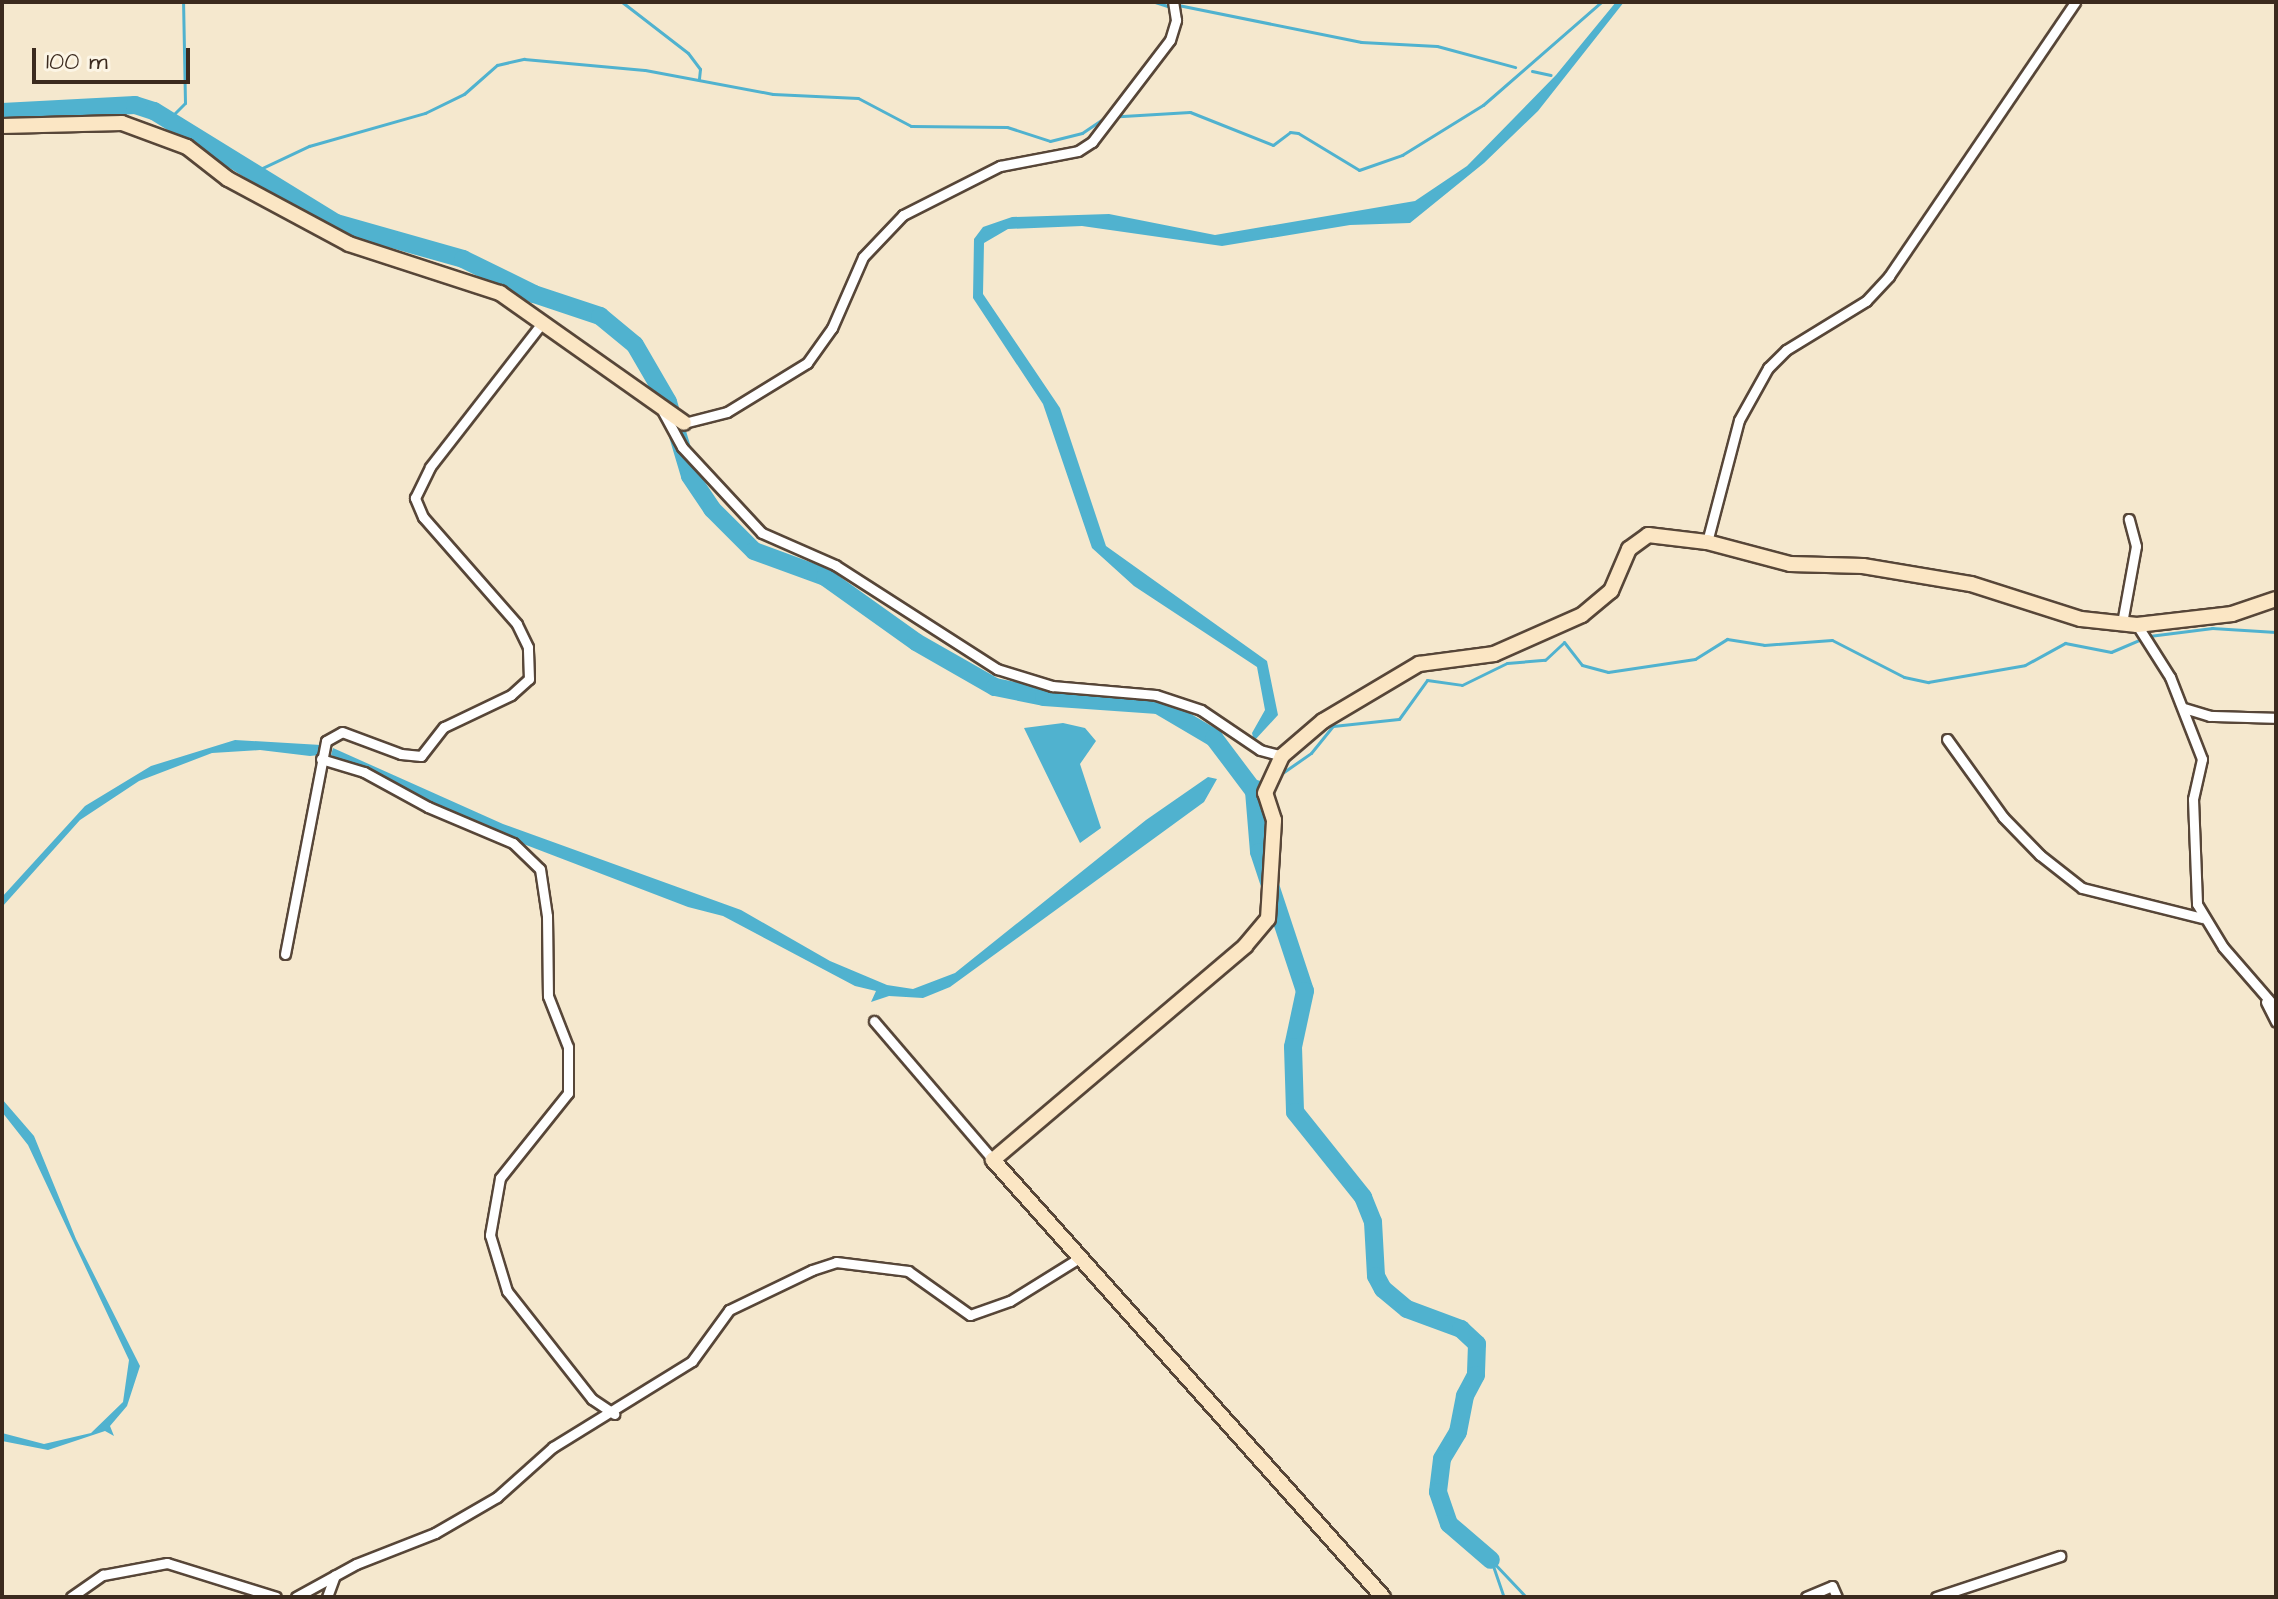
<!DOCTYPE html>
<style>
body{margin:0}
#map{position:relative;width:2278px;height:1599px;overflow:hidden;background:#f5e8ce;font-family:"Architects Daughter",sans-serif}
div>[style]{position:absolute}
[style*='--x']{left:calc(var(--x)*1px);top:calc(var(--y)*1px);width:calc(var(--w)*1px);rotate:calc(var(--a)*1deg)}
.water>*{inset:0;background:#50b2cf}
.stream>*{height:3px;margin:-1.5px;padding:0 1.5px;transform-origin:1.5px;border-radius:1.5px;background:#50b2cf}
.river>*{height:18px;margin:-9px;padding:0 9px;transform-origin:9px;border-radius:9px;background:#50b2cf}
.roads{filter:drop-shadow(2px 0 #574638) drop-shadow(-2px 0 #574638) drop-shadow(0 2px #574638) drop-shadow(0 -2px #574638)}
.street>*{height:9px;margin:-4.5px;padding:0 4.5px;transform-origin:4.5px;border-radius:4.5px;background:#fff}
.secondary>*{height:14px;margin:-7px;padding:0 7px;transform-origin:7px;border-radius:7px;background:#fbe6c4}
span{translate:-50% -50%;white-space:nowrap;text-align:center;line-height:1.15;-webkit-text-stroke:7px #fcf5e5;paint-order:stroke}
.frame{position:absolute;inset:0;border:4px solid #3b2a1e;pointer-events:none}
.scale{position:absolute;left:32px;top:48px;width:158px;height:36px;box-sizing:border-box;border:4px solid #3b2a1e;border-top:0;padding-left:10px;font-size:24px;line-height:28px;white-space:nowrap;color:#3b2a1e;-webkit-text-stroke:6px #fcf5e5;paint-order:stroke}
</style>
<div id="map">
<div class="water">
<i style="clip-path:polygon(1616px 2px,1624px 2px,1538px 111px,1484px 163px,1410px 223px,1350px 225px,1222px 246px,1082px 226px,1008px 229px,984px 243px,983px 294px,1060px 408px,1106px 546px,1267px 661px,1278px 715px,1254px 741px,1252px 733px,1265px 710px,1257px 667px,1134px 586px,1092px 548px,1043px 404px,973px 298px,974px 239px,983px 227px,1012px 217px,1109px 214px,1215px 235px,1415px 201px,1467px 166px,1556px 75px)"></i>
<i style="clip-path:polygon(1063px 723px,1085px 728px,1096px 741px,1080px 764px,1101px 828px,1080px 843px,1024px 728px)"></i>
<i style="clip-path:polygon(235px 740px,321px 745px,319px 755px,310px 756px,260px 750px,212px 753px,139px 781px,80px 820px,2px 907px,2px 897px,85px 806px,151px 766px)"></i>
<i style="clip-path:polygon(333px 748px,503px 824px,741px 910px,830px 961px,887px 985px,913px 989px,955px 973px,1146px 820px,1208px 777px,1217px 779px,1204px 802px,950px 987px,923px 998px,889px 996px,871px 1002px,876px 991px,855px 986px,723px 916px,688px 907px,513px 840px,331px 755px)"></i>
<i style="clip-path:polygon(2px 1099px,34px 1136px,76px 1239px,140px 1366px,127px 1406px,110px 1426px,114px 1436px,105px 1431px,48px 1450px,2px 1441px,2px 1433px,44px 1444px,91px 1433px,123px 1402px,129px 1360px,28px 1145px,2px 1112px)"></i>
</div>
<div class="stream">
<i style="--x:622;--y:2;--w:83;--a:37.7"></i>
<i style="--x:688;--y:53;--w:20;--a:53"></i>
<i style="--x:700;--y:69;--w:10;--a:96"></i>
<i style="--x:1155;--y:2;--w:13;--a:18"></i>
<i style="--x:1178;--y:5;--w:187;--a:11.4"></i>
<i style="--x:1361;--y:42;--w:76;--a:3"></i>
<i style="--x:1437;--y:46;--w:81;--a:15.1"></i>
<i style="--x:1532;--y:71;--w:19;--a:12"></i>
<i style="--x:168;--y:120;--w:24;--a:-45"></i>
<i style="--x:185;--y:103;--w:101;--a:-91.1"></i>
<i style="--x:254;--y:172;--w:61;--a:-25.3"></i>
<i style="--x:309;--y:146;--w:121;--a:-15.9"></i>
<i style="--x:425;--y:113;--w:43;--a:-26"></i>
<i style="--x:464;--y:94;--w:44;--a:-41.3"></i>
<i style="--x:497;--y:65;--w:28;--a:-13"></i>
<i style="--x:524;--y:59;--w:121;--a:5.2"></i>
<i style="--x:645;--y:70;--w:130;--a:10.6"></i>
<i style="--x:773;--y:94;--w:85;--a:2.7"></i>
<i style="--x:858;--y:98;--w:60;--a:27.8"></i>
<i style="--x:911;--y:126;--w:96;--a:0.6"></i>
<i style="--x:1007;--y:127;--w:45;--a:18"></i>
<i style="--x:1050;--y:141;--w:33;--a:-14"></i>
<i style="--x:1082;--y:133;--w:29;--a:-34"></i>
<i style="--x:1106;--y:117;--w:84;--a:-3.4"></i>
<i style="--x:1190;--y:112;--w:89;--a:21.7"></i>
<i style="--x:1273;--y:145;--w:21;--a:-37"></i>
<i style="--x:1290;--y:132;--w:8;--a:7"></i>
<i style="--x:1298;--y:133;--w:71;--a:31.2"></i>
<i style="--x:1359;--y:170;--w:46;--a:-19.2"></i>
<i style="--x:1402;--y:155;--w:95;--a:-31.7"></i>
<i style="--x:1483;--y:105;--w:157;--a:-41.1"></i>
<i style="--x:2149;--y:636;--w:64;--a:-7.2"></i>
<i style="--x:2212;--y:628;--w:64;--a:3.6"></i>
<i style="--x:1278;--y:776;--w:40;--a:-34.9"></i>
<i style="--x:1311;--y:753;--w:35;--a:-51"></i>
<i style="--x:1333;--y:726;--w:66;--a:-6.1"></i>
<i style="--x:1399;--y:719;--w:48;--a:-54.3"></i>
<i style="--x:1427;--y:680;--w:35;--a:8"></i>
<i style="--x:1462;--y:685;--w:50;--a:-26.1"></i>
<i style="--x:1507;--y:663;--w:38;--a:-5"></i>
<i style="--x:1545;--y:660;--w:26;--a:-43"></i>
<i style="--x:1564;--y:642;--w:29;--a:52"></i>
<i style="--x:1582;--y:665;--w:27;--a:15"></i>
<i style="--x:1608;--y:672;--w:88;--a:-8.5"></i>
<i style="--x:1695;--y:659;--w:38;--a:-32"></i>
<i style="--x:1727;--y:639;--w:37;--a:9"></i>
<i style="--x:1764;--y:645;--w:68;--a:-4.2"></i>
<i style="--x:1832;--y:640;--w:81;--a:27.2"></i>
<i style="--x:1904;--y:677;--w:25;--a:12"></i>
<i style="--x:1928;--y:682;--w:98;--a:-9.9"></i>
<i style="--x:2025;--y:665;--w:46;--a:-28.8"></i>
<i style="--x:2065;--y:643;--w:47;--a:11.1"></i>
<i style="--x:2111;--y:652;--w:34;--a:-23"></i>
<i style="--x:1243;--y:778;--w:22;--a:13"></i>
<i style="--x:1491;--y:1560;--w:51;--a:46.6"></i>
<i style="--x:1491;--y:1560;--w:39;--a:71"></i>
</div>
<div class="river">
<i style="--x:2;--y:112;--w:133;--a:-3"></i>
<i style="--x:135;--y:105;--w:20;--a:18"></i>
<i style="--x:154;--y:111;--w:214;--a:31.6"></i>
<i style="--x:336;--y:223;--w:132;--a:15.8"></i>
<i style="--x:463;--y:259;--w:79;--a:26.2"></i>
<i style="--x:534;--y:294;--w:70;--a:18.4"></i>
<i style="--x:600;--y:316;--w:45;--a:39.6"></i>
<i style="--x:635;--y:345;--w:66;--a:59.9"></i>
<i style="--x:668;--y:402;--w:77;--a:73.4"></i>
<i style="--x:690;--y:476;--w:40;--a:56"></i>
<i style="--x:712;--y:509;--w:59;--a:45"></i>
<i style="--x:754;--y:551;--w:76;--a:20.1"></i>
<i style="--x:825;--y:577;--w:112;--a:35.5"></i>
<i style="--x:916;--y:642;--w:91;--a:29.7"></i>
<i style="--x:995;--y:687;--w:50;--a:11.5"></i>
<i style="--x:1044;--y:697;--w:114;--a:4"></i>
<i style="--x:1158;--y:705;--w:65;--a:30.5"></i>
<i style="--x:1214;--y:738;--w:66;--a:53"></i>
<i style="--x:1254;--y:791;--w:61;--a:85.3"></i>
<i style="--x:1259;--y:852;--w:146;--a:71.7"></i>
<i style="--x:1305;--y:991;--w:57;--a:102.1"></i>
<i style="--x:1293;--y:1047;--w:65;--a:88.2"></i>
<i style="--x:1295;--y:1112;--w:109;--a:51.3"></i>
<i style="--x:1363;--y:1197;--w:27;--a:68"></i>
<i style="--x:1373;--y:1222;--w:54;--a:86.8"></i>
<i style="--x:1376;--y:1276;--w:15;--a:62"></i>
<i style="--x:1383;--y:1289;--w:31;--a:40"></i>
<i style="--x:1407;--y:1309;--w:58;--a:20.3"></i>
<i style="--x:1461;--y:1329;--w:22;--a:43"></i>
<i style="--x:1477;--y:1344;--w:31;--a:92"></i>
<i style="--x:1476;--y:1375;--w:24;--a:118"></i>
<i style="--x:1465;--y:1396;--w:37;--a:101"></i>
<i style="--x:1458;--y:1432;--w:31;--a:121"></i>
<i style="--x:1442;--y:1459;--w:33;--a:97"></i>
<i style="--x:1438;--y:1492;--w:34;--a:71"></i>
<i style="--x:1449;--y:1524;--w:55;--a:40.6"></i>
</div>
<div class="roads">
<div class="street">
<i style="--x:662;--y:410;--w:42;--a:61.6"></i>
<i style="--x:682;--y:447;--w:117;--a:47.1"></i>
<i style="--x:762;--y:533;--w:80;--a:23.7"></i>
<i style="--x:835;--y:565;--w:193;--a:32.7"></i>
<i style="--x:997;--y:669;--w:58;--a:17.2"></i>
<i style="--x:1052;--y:686;--w:104;--a:4.9"></i>
<i style="--x:1156;--y:695;--w:47;--a:18.4"></i>
<i style="--x:1201;--y:710;--w:71;--a:34.1"></i>
<i style="--x:1260;--y:750;--w:23;--a:15"></i>
<i style="--x:684;--y:423;--w:44;--a:-14.3"></i>
<i style="--x:727;--y:412;--w:94;--a:-31.5"></i>
<i style="--x:807;--y:363;--w:43;--a:-54.5"></i>
<i style="--x:832;--y:328;--w:77;--a:-66.4"></i>
<i style="--x:863;--y:257;--w:58;--a:-46.4"></i>
<i style="--x:903;--y:215;--w:109;--a:-26.8"></i>
<i style="--x:1000;--y:166;--w:79;--a:-10.9"></i>
<i style="--x:1078;--y:151;--w:17;--a:-33"></i>
<i style="--x:1092;--y:142;--w:128;--a:-52.6"></i>
<i style="--x:1170;--y:40;--w:21;--a:-73"></i>
<i style="--x:1176;--y:20;--w:18;--a:-99"></i>
<i style="--x:1707;--y:542;--w:126;--a:-75.3"></i>
<i style="--x:1739;--y:420;--w:60;--a:-60.9"></i>
<i style="--x:1768;--y:368;--w:25;--a:-45"></i>
<i style="--x:1786;--y:350;--w:94;--a:-31.5"></i>
<i style="--x:1866;--y:301;--w:34;--a:-47"></i>
<i style="--x:1889;--y:276;--w:331;--a:-55.8"></i>
<i style="--x:2122;--y:623;--w:78;--a:-79.7"></i>
<i style="--x:2136;--y:546;--w:28;--a:-105"></i>
<i style="--x:2137;--y:625;--w:62;--a:57.6"></i>
<i style="--x:2170;--y:677;--w:88;--a:68.7"></i>
<i style="--x:2202;--y:759;--w:41;--a:102.7"></i>
<i style="--x:2193;--y:799;--w:105;--a:87.8"></i>
<i style="--x:2197;--y:904;--w:50;--a:58.8"></i>
<i style="--x:2223;--y:947;--w:81;--a:49"></i>
<i style="--x:2184;--y:708;--w:27;--a:17"></i>
<i style="--x:2210;--y:716;--w:66;--a:1.7"></i>
<i style="--x:1947;--y:739;--w:96;--a:54.3"></i>
<i style="--x:2003;--y:817;--w:53;--a:45.8"></i>
<i style="--x:2040;--y:855;--w:53;--a:38.2"></i>
<i style="--x:2082;--y:888;--w:124;--a:14"></i>
<i style="--x:321;--y:759;--w:45;--a:16.8"></i>
<i style="--x:364;--y:772;--w:73;--a:28.7"></i>
<i style="--x:428;--y:807;--w:92;--a:23"></i>
<i style="--x:513;--y:843;--w:37;--a:44"></i>
<i style="--x:540;--y:869;--w:48;--a:81.5"></i>
<i style="--x:547;--y:916;--w:80;--a:89.3"></i>
<i style="--x:548;--y:996;--w:55;--a:68.6"></i>
<i style="--x:568;--y:1047;--w:46;--a:90"></i>
<i style="--x:568;--y:1093;--w:109;--a:128.7"></i>
<i style="--x:500;--y:1178;--w:58;--a:100"></i>
<i style="--x:490;--y:1235;--w:59;--a:73.1"></i>
<i style="--x:507;--y:1291;--w:137;--a:51.8"></i>
<i style="--x:592;--y:1399;--w:27;--a:34"></i>
<i style="--x:285;--y:954;--w:217;--a:-79.1"></i>
<i style="--x:326;--y:741;--w:18;--a:-29"></i>
<i style="--x:342;--y:732;--w:63;--a:20.4"></i>
<i style="--x:401;--y:754;--w:20;--a:6"></i>
<i style="--x:421;--y:756;--w:37;--a:-52"></i>
<i style="--x:444;--y:727;--w:74;--a:-25.5"></i>
<i style="--x:511;--y:695;--w:24;--a:-42"></i>
<i style="--x:529;--y:679;--w:32;--a:-92"></i>
<i style="--x:528;--y:647;--w:25;--a:-116"></i>
<i style="--x:517;--y:624;--w:142;--a:-131.3"></i>
<i style="--x:423;--y:517;--w:21;--a:-113"></i>
<i style="--x:415;--y:498;--w:34;--a:-64"></i>
<i style="--x:430;--y:467;--w:182;--a:-52.1"></i>
<i style="--x:2266;--y:1002;--w:22;--a:63"></i>
<i style="--x:874;--y:1021;--w:183;--a:49.4"></i>
<i style="--x:71;--y:1597;--w:39;--a:-35"></i>
<i style="--x:103;--y:1575;--w:65;--a:-10.6"></i>
<i style="--x:167;--y:1563;--w:114;--a:17.3"></i>
<i style="--x:296;--y:1597;--w:68;--a:-28.8"></i>
<i style="--x:356;--y:1564;--w:85;--a:-21.4"></i>
<i style="--x:435;--y:1533;--w:72;--a:-30.1"></i>
<i style="--x:497;--y:1497;--w:75;--a:-41.8"></i>
<i style="--x:553;--y:1447;--w:163;--a:-31.7"></i>
<i style="--x:692;--y:1361;--w:63;--a:-54"></i>
<i style="--x:729;--y:1310;--w:92;--a:-25.7"></i>
<i style="--x:812;--y:1270;--w:25;--a:-18"></i>
<i style="--x:836;--y:1262;--w:73;--a:7.1"></i>
<i style="--x:908;--y:1271;--w:76;--a:35.4"></i>
<i style="--x:970;--y:1315;--w:42;--a:-19.3"></i>
<i style="--x:1010;--y:1301;--w:81;--a:-31.9"></i>
<i style="--x:327;--y:1597;--w:23;--a:-70"></i>
<i style="--x:1806;--y:1597;--w:28;--a:-23"></i>
<i style="--x:1832;--y:1586;--w:12;--a:66"></i>
<i style="--x:1936;--y:1597;--w:131;--a:-18.3"></i>
</div>
<div class="secondary">
<i style="--x:2;--y:126;--w:120;--a:-1.4"></i>
<i style="--x:122;--y:123;--w:69;--a:20.3"></i>
<i style="--x:187;--y:147;--w:52;--a:38"></i>
<i style="--x:228;--y:179;--w:137;--a:28.2"></i>
<i style="--x:349;--y:244;--w:159;--a:18"></i>
<i style="--x:500;--y:293;--w:225;--a:35.2"></i>
<i style="--x:1383;--y:1597;--w:586;--a:-131.75"></i>
<i style="--x:993;--y:1160;--w:331;--a:-40.3"></i>
<i style="--x:1245;--y:946;--w:35;--a:-50"></i>
<i style="--x:1268;--y:919;--w:99;--a:-86.5"></i>
<i style="--x:1274;--y:820;--w:28;--a:-108"></i>
<i style="--x:1265;--y:793;--w:41;--a:-65.3"></i>
<i style="--x:1282;--y:756;--w:54;--a:-40.5"></i>
<i style="--x:1323;--y:721;--w:112;--a:-30.7"></i>
<i style="--x:1419;--y:664;--w:76;--a:-7.6"></i>
<i style="--x:1494;--y:654;--w:96;--a:-23.9"></i>
<i style="--x:1582;--y:615;--w:38;--a:-40"></i>
<i style="--x:1611;--y:591;--w:46;--a:-66.8"></i>
<i style="--x:1629;--y:549;--w:24;--a:-36"></i>
<i style="--x:1648;--y:535;--w:59;--a:6.8"></i>
<i style="--x:1707;--y:542;--w:86;--a:14.8"></i>
<i style="--x:1790;--y:564;--w:73;--a:1.6"></i>
<i style="--x:1863;--y:566;--w:109;--a:9.5"></i>
<i style="--x:1971;--y:584;--w:115;--a:17.7"></i>
<i style="--x:2081;--y:619;--w:56;--a:6.1"></i>
<i style="--x:2137;--y:625;--w:96;--a:-6.6"></i>
<i style="--x:2232;--y:614;--w:46;--a:-18.8"></i>
</div>
</div>
<div class="frame"></div>
<div class="scale">100 m</div>
</div>
